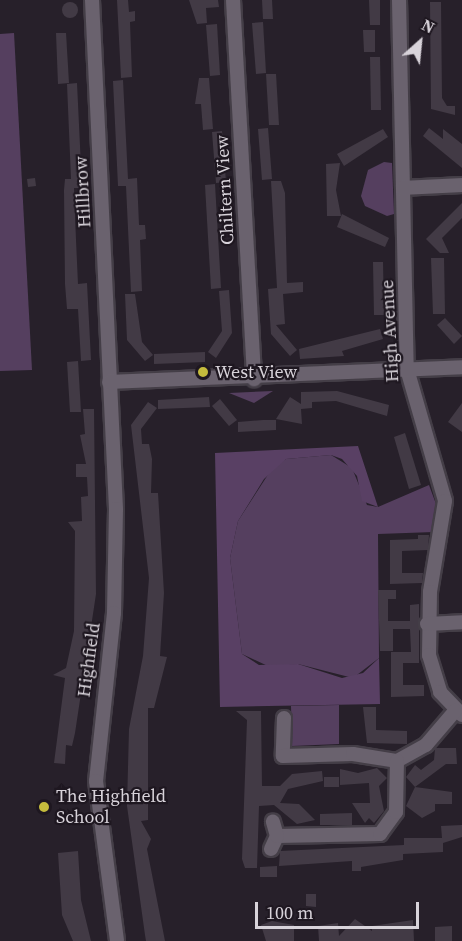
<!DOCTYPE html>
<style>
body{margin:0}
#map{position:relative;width:462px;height:941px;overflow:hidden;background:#27202a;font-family:"Source Serif 4",serif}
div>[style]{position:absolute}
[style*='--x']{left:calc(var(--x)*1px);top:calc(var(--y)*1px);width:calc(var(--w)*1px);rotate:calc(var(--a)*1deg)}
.green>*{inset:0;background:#553f5f}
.forest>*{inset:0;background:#594064}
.building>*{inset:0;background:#423a45}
.round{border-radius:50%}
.roads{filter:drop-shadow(2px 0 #443e47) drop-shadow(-2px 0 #443e47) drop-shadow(0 2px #443e47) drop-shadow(0 -2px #443e47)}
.minor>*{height:14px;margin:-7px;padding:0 7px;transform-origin:7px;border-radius:7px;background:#6a626e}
.dots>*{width:16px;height:16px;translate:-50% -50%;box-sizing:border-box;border:3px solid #1e1720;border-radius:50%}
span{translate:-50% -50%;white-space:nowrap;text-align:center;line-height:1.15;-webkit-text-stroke:4.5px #1e1720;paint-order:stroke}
.street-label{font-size:18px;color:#d8d3da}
.poi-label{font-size:18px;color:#d8d3da}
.left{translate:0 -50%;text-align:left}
.north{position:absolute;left:390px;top:12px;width:60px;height:60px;-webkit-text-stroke:4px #1e1720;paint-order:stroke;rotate:27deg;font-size:16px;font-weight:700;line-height:24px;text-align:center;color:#d8d3da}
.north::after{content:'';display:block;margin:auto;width:21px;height:27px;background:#d8d3da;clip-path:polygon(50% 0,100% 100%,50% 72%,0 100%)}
.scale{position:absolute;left:255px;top:902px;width:164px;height:27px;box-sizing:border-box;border:3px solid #d8d3da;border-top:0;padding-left:8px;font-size:18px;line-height:21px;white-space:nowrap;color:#d8d3da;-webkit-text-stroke:4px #1e1720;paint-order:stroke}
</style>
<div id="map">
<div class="green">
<i style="clip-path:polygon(14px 33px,32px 370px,0 371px,0 34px)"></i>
<i style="clip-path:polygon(384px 162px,392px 163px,394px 214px,387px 216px,365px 206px,361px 196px,368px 170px)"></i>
<i style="clip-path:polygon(273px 391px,254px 403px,229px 393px)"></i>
<i style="clip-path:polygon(331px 455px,352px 468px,367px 505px,378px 507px,429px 485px,436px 504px,434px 532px,378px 534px,379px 658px,353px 678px,298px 664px,270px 667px,242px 654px,230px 558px,238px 521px,273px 467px,286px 459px)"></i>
<i style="clip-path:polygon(339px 705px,339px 744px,292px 746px,291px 706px)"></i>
</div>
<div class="forest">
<i style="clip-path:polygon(358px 446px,378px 507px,362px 501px,357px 476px,342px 459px,331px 455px,286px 459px,264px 479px,238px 521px,230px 558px,242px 654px,259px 665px,298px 664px,342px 678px,363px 673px,379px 658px,380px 704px,220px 707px,215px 453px)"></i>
</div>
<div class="building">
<i style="clip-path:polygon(117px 0,128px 0,129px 12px,135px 11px,135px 21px,130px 22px,132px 77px,121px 78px)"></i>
<i style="clip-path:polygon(189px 0,218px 0,219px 7px,206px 8px,207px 23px,197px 24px)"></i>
<i style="clip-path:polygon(262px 0,272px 0,273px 19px,263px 19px)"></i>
<i style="clip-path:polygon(369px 0,380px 0,380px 25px,370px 25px)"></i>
<i style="clip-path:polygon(430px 2px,441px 2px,442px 98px,447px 106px,455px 106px,455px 115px,431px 109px)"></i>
<i class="round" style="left:62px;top:2px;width:16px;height:16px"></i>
<i style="clip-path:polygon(263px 22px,266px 73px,256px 74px,252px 23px)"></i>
<i style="clip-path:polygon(217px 24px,220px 75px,210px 76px,206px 25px)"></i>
<i style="clip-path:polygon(363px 30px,375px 30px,375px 52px,364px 52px)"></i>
<i style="clip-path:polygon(56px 33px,66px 33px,69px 83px,58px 84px)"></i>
<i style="clip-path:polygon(370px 57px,380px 57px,381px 110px,371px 110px)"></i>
<i style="clip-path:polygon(266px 74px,276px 74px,279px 125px,269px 125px)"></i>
<i style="clip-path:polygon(199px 78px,209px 78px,213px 129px,203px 130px,201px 104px,195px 104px)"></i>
<i style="clip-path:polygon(123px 80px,128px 179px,137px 178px,139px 225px,145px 225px,146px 239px,140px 240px,142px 291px,131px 292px,126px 186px,118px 186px,113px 81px)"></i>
<i style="clip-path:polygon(77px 83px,82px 188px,74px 188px,76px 240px,78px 284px,87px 283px,91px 360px,81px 361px,78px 309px,67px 309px,65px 284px,64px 190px,65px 179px,71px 179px,67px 84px)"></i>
<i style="clip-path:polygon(268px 128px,272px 179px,262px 180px,258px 129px)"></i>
<i style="clip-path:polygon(429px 128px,443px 139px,443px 129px,462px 144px,462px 168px,423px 136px)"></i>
<i style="clip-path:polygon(383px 129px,388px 137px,344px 166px,337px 154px)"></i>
<i style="clip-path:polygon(222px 131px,226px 182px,216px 183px,212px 132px)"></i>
<i style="clip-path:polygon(340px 163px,336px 190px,341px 216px,327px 216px,326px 164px)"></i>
<i style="clip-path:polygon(35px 178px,36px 186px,28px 187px,27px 179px)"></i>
<i style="clip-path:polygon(271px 181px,281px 181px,285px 193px,287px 283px,303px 282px,303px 292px,283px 294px,285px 324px,276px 325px,297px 350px,290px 356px,271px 334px,268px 289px,277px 288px)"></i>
<i style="clip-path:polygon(215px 184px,221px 288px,211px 289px,205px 185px)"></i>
<i style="clip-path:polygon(462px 203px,462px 218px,442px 238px,449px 253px,440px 253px,426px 239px)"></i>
<i style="clip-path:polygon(342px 214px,389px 238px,385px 247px,337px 227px)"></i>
<i style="clip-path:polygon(431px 258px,444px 258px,445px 314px,433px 314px)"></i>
<i style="clip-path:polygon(373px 262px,383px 262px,384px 315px,374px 315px)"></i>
<i style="clip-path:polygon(229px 290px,232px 333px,216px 358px,208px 352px,222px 331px,219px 291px)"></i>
<i style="clip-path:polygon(125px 294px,135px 294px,142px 342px,153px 355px,145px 361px,127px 340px)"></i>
<i style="clip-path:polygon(445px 318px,462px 336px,454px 344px,437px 325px)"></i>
<i style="clip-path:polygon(380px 329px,383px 339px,342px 351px,344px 356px,300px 359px,299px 349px)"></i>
<i style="clip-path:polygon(205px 352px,205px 362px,154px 364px,154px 354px)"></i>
<i style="clip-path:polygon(78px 361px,81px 412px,70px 412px,67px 362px)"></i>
<i style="clip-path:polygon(337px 391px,389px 405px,387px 416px,336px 401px,312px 402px,312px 408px,301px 409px,302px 424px,276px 419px,290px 397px,301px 404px,301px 392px)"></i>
<i style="clip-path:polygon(209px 397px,210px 407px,158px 409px,158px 400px)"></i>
<i style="clip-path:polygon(220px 399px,237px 420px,229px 426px,212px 406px)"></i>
<i style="clip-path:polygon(148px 402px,157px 408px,141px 429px,142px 444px,149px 444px,152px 459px,151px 493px,158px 493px,164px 593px,160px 656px,167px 657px,154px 708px,148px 708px,148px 820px,141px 821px,151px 839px,147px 849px,165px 941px,146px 941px,145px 935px,127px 806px,129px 729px,143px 656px,149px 578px,131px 425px)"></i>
<i style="clip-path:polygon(462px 403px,462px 432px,448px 422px)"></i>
<i style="clip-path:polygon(83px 409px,94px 409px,96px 594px,75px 733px,72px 746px,66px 745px,65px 764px,54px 763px,65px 678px,53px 675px,66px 668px,74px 631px,75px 531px,68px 522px,82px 521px,81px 497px,88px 496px,87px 477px,76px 477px,76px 464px,86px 464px,80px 435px,85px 434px)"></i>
<i style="clip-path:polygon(263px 420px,276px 420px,276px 430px,238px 432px,238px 422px)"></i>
<i style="clip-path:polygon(405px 433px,421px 485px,409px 489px,394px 437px)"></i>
<i style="clip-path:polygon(418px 535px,429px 535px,428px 550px,402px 551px,402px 573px,423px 573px,422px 583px,390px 584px,390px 540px,418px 539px)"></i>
<i style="clip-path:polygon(378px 590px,396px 590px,396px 599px,388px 599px,388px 621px,410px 621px,410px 605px,419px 604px,419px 663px,403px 663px,403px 685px,424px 685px,424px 696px,391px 697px,391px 652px,411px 652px,410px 629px,393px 629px,393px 651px,380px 651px)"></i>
<i style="clip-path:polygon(363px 707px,376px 707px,376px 730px,407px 731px,407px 744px,367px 743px)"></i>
<i style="clip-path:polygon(236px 711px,261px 711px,262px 786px,280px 786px,292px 774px,322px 771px,323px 781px,288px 789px,280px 803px,299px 804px,315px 820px,297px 824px,274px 805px,259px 806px,257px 868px,245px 868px,242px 859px,247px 720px)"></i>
<i style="clip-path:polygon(435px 748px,456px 748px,457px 764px,446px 764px,415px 787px,452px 792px,452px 804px,435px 804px,435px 811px,422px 818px,406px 806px,415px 787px,406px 777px,415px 765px,421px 770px,434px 760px)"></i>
<i style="clip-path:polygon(377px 768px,387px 778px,379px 786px,384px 811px,374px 823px,369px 818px,365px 823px,352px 803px,370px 803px,369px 783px,340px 785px,340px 769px,358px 773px)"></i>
<i style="clip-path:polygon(324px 777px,339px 777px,339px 787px,324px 787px)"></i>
<i style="clip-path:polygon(352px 813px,352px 825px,320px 825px,320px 814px)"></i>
<i style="clip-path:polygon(462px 825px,462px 837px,443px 843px,443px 852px,403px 854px,403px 860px,361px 867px,361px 871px,352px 871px,352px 861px,279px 866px,280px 851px,404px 845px,404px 838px,442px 838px,441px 826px)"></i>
<i style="clip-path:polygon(78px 851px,81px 900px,91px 941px,73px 941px,62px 915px,58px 853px)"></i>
<i style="clip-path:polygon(277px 866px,277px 877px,260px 877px,260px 867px)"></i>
<i style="clip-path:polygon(306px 894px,316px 894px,316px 907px,306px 906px)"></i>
<i style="clip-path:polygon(355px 919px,372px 931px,372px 926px,413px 920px,414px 941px,319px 941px,318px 926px,338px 923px,339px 936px)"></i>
<i style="clip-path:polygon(272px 921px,294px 925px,294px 941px,266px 941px,261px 925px)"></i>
<i style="clip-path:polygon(452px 926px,452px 941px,435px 941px,435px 927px)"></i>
</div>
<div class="roads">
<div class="minor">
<i style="--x:92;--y:0;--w:510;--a:87.3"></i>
<i style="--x:116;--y:509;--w:104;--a:91.1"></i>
<i style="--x:114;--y:613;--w:169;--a:96.1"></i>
<i style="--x:96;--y:781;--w:161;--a:82.5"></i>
<i style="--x:233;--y:0;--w:380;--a:86.8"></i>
<i style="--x:399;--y:0;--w:369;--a:88.8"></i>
<i style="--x:407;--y:369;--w:137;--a:73.9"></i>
<i style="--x:445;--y:501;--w:92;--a:99.4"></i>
<i style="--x:430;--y:592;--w:63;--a:90.9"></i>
<i style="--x:429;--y:655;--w:39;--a:73"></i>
<i style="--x:440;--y:692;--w:32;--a:46"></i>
<i style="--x:403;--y:188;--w:59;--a:-2.9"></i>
<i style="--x:109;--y:382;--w:353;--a:-2.4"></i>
<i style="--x:427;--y:624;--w:35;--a:-3"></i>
<i style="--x:284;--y:718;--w:38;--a:92"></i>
<i style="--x:283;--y:756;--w:70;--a:-1.6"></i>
<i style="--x:353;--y:754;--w:45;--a:9"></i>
<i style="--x:397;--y:761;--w:33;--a:-29"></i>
<i style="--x:426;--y:745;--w:45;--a:-49.5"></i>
<i style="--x:277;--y:836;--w:103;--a:-1.1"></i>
<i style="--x:380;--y:834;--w:27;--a:-54"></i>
<i style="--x:396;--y:812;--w:51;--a:-88.9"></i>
<i style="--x:271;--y:849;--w:14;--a:-65"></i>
<i style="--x:277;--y:836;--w:15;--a:-106"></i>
</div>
</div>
<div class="dots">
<i style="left:203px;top:372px;background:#c5bc3d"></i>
<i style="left:44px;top:807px;background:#c5bc3d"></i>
</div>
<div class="street-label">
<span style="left:225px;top:190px;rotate:-93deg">Chiltern View</span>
<span style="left:83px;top:192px;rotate:-93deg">Hillbrow</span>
<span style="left:390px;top:331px;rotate:-93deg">High Avenue</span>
<span style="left:89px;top:660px;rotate:-82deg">Highfield</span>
</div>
<div class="poi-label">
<span class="left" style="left:215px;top:372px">West View</span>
<span class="left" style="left:56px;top:807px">The Highfield<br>School</span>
</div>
<div class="north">N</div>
<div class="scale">100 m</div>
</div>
